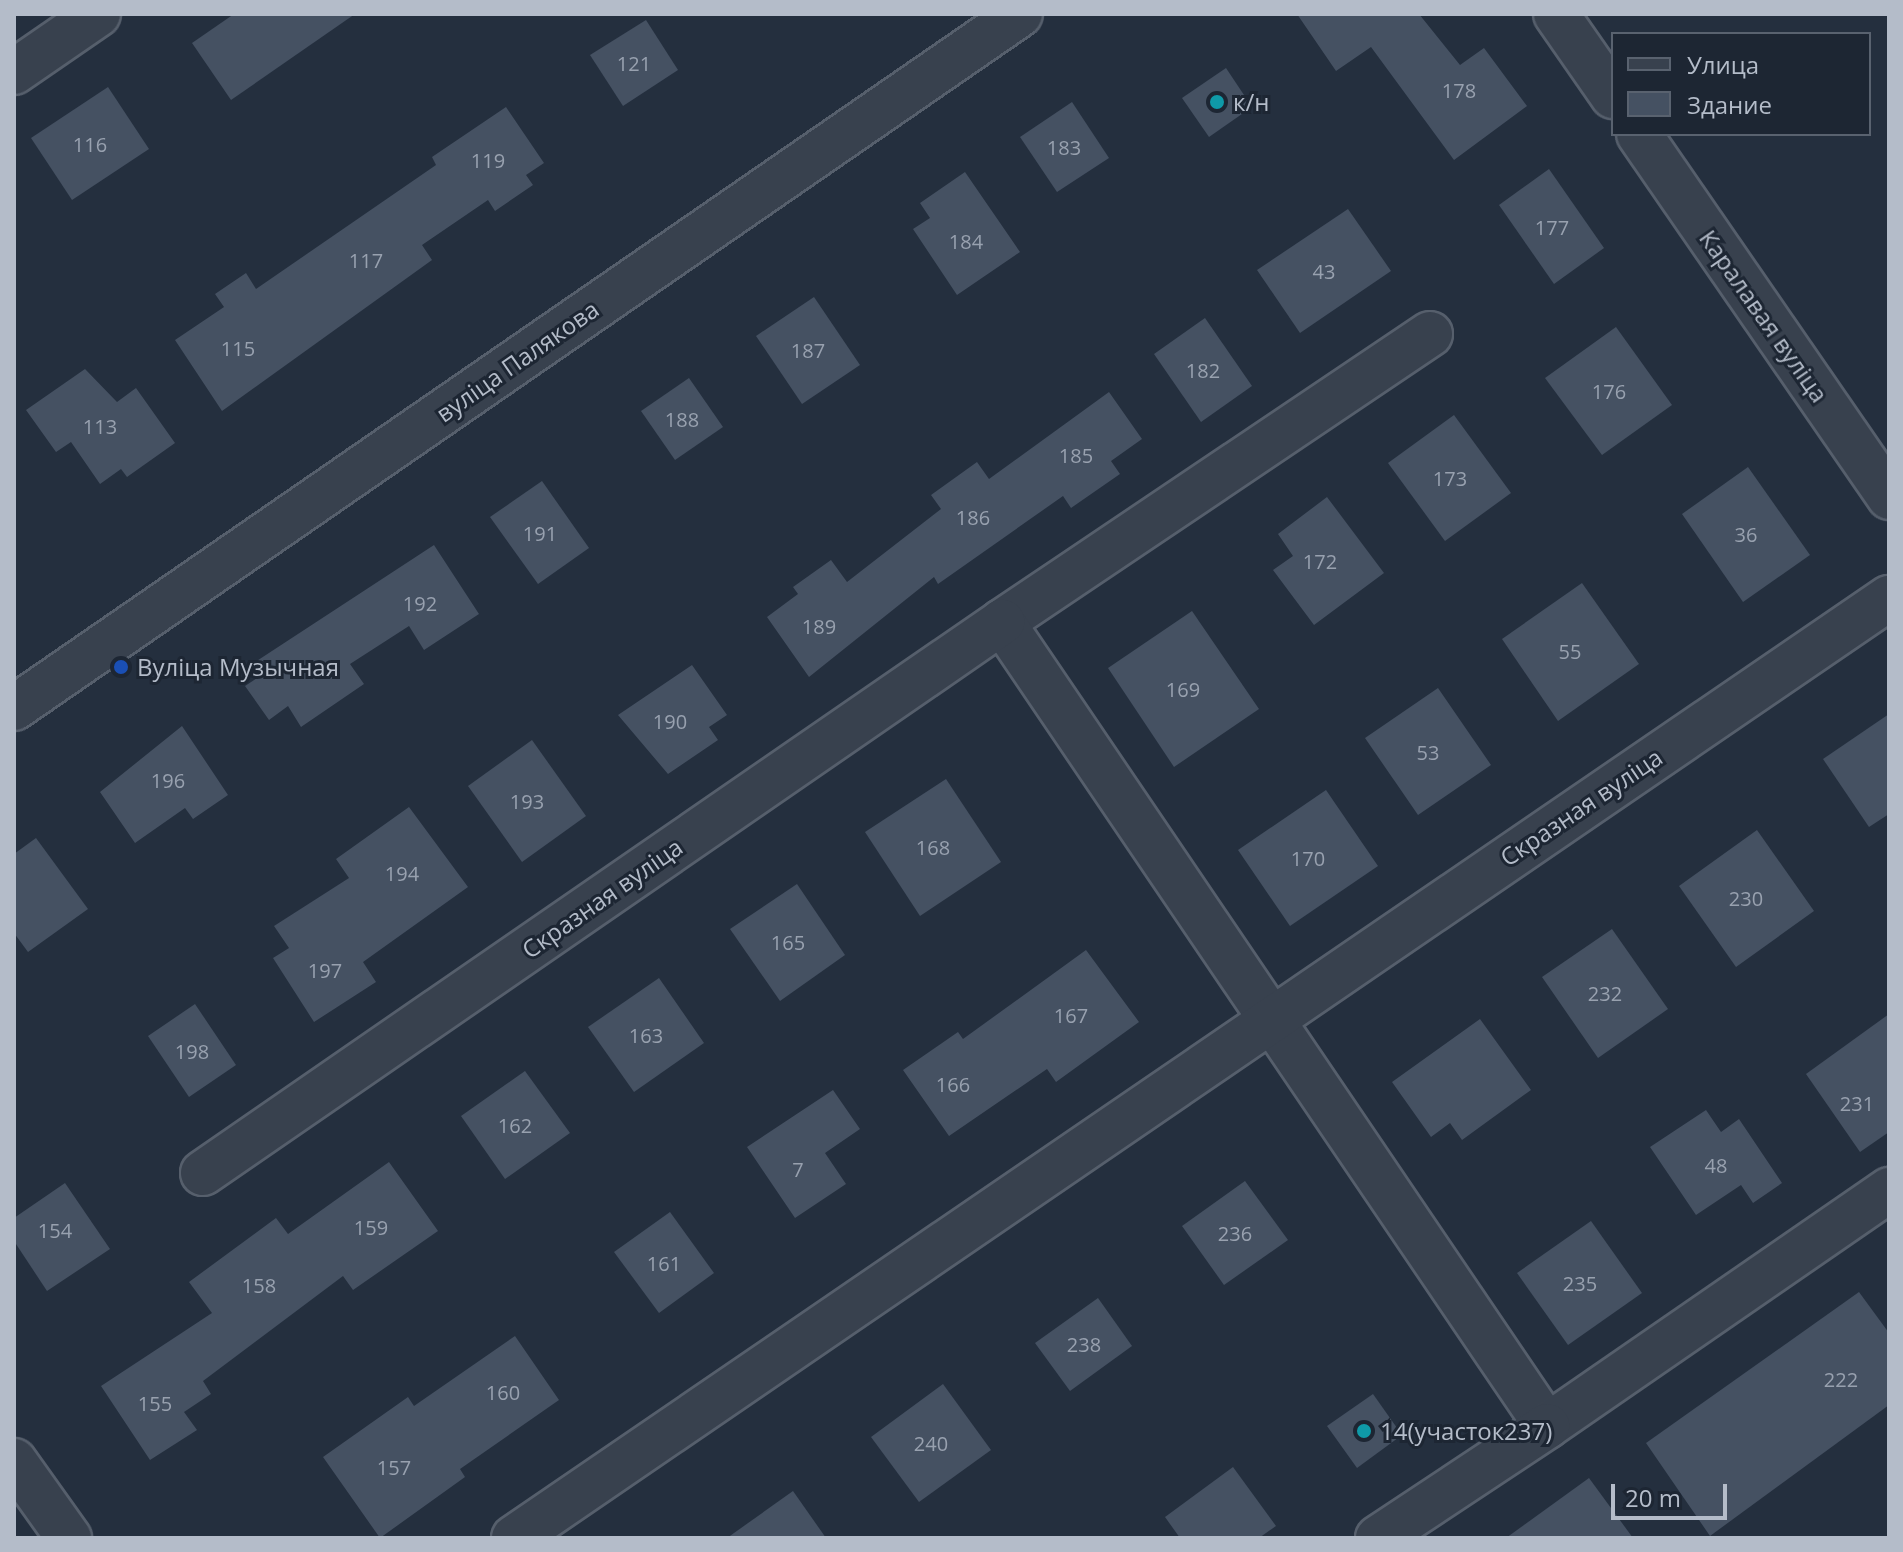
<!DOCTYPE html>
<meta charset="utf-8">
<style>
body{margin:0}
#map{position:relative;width:1903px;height:1552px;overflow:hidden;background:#242f3e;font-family:"Open Sans",sans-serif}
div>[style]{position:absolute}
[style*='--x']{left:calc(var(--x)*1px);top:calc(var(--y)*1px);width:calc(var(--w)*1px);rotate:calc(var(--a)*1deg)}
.building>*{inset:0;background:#455162}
.roads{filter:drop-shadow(2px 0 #565f6c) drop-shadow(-2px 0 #565f6c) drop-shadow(0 2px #565f6c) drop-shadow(0 -2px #565f6c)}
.minor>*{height:44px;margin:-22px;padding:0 22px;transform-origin:22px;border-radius:22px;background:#38414e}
.tertiary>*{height:44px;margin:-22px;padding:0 22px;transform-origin:22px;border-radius:22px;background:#38414e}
.dots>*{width:22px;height:22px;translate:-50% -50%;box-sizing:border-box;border:4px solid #1d2633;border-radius:50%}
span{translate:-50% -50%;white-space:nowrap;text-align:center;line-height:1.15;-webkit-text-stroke:6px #1d2633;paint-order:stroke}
.number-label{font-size:20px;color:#98a1af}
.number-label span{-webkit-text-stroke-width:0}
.poi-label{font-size:24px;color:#b4bcc9}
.left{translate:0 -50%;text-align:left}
.street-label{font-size:24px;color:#b4bcc9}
.frame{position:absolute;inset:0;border:16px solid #b4bcc9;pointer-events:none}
.legend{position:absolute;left:1611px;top:32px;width:260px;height:104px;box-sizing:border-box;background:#1d2633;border:2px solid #59626f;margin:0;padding:10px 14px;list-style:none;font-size:24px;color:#b4bcc9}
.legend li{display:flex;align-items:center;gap:16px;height:40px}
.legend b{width:40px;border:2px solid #59626f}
.scale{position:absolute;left:1611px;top:1484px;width:116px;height:36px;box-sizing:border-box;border:4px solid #b4bcc9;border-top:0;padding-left:10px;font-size:24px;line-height:28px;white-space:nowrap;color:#b4bcc9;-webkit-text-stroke:6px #1d2633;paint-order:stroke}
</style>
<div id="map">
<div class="building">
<i style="clip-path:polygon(234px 14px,355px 14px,231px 100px,192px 43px)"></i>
<i style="clip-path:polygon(1297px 14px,1419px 14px,1460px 65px,1484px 48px,1527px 106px,1454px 160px,1371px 47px,1336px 71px)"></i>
<i style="clip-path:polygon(646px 20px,678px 70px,623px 106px,590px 55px)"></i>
<i style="clip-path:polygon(1226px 68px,1252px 107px,1209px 137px,1182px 98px)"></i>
<i style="clip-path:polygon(108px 87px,149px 149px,72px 200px,31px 138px)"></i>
<i style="clip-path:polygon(1072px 102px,1109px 158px,1057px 192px,1020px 137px)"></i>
<i style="clip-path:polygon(506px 107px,544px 163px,526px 175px,533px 185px,495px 211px,488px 200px,422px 245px,432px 260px,222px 411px,175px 340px,224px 307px,215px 294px,246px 273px,256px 289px,436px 165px,432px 157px)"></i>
<i style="clip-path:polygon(1549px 169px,1604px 248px,1554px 284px,1499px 205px)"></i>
<i style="clip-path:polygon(965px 172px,1020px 252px,957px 295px,913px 229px,930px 218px,920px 203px)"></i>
<i style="clip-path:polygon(1348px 209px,1391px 271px,1300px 333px,1257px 270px)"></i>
<i style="clip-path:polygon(814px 297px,860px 365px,802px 404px,756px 336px)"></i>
<i style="clip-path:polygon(1205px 318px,1252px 386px,1201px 422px,1154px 354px)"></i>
<i style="clip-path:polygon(1616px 327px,1672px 405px,1602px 455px,1545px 378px)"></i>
<i style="clip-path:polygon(85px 369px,117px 402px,136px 388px,175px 443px,127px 477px,121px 469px,100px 484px,71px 442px,56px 452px,26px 410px)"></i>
<i style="clip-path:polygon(689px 378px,723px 427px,675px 460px,641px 411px)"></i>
<i style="clip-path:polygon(1109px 392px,1142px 439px,1111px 461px,1120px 474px,1071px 508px,1063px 496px,938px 584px,934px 577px,809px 677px,767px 617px,798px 594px,793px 587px,831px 560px,847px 582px,941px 509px,931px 495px,977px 462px,989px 479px)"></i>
<i style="clip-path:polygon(1454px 415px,1511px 493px,1445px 541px,1388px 463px)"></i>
<i style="clip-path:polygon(1748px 467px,1810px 555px,1743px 602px,1682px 514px)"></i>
<i style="clip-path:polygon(542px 481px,589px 548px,538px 584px,490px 517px)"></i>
<i style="clip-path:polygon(1327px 497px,1384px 573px,1314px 625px,1273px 570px,1293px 556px,1278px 534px)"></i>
<i style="clip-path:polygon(434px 545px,479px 614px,424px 650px,409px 626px,350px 664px,364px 684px,301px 727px,288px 706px,269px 720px,245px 686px,260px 676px,252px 664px)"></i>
<i style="clip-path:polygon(1582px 583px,1639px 664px,1558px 721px,1502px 639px)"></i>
<i style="clip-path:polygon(1192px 611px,1259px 709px,1174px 767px,1108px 668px)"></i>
<i style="clip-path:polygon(692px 665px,727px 715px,709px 727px,718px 740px,668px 774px,618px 715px)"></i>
<i style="clip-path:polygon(1438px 688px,1491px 765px,1418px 815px,1365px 738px)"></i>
<i style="clip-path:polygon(1889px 714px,1889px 814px,1869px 827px,1823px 759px)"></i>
<i style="clip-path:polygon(182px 726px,228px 795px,193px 819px,185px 808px,135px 843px,100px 792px)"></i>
<i style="clip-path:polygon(532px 740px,586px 816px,522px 862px,468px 786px)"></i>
<i style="clip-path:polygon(946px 779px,1001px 862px,920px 916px,865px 832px)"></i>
<i style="clip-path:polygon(1326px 790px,1378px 866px,1290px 926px,1238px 850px)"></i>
<i style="clip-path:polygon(409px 807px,468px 887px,363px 962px,376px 982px,314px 1022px,273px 958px,289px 948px,274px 926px,349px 878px,336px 859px)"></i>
<i style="clip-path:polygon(1757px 830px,1814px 911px,1736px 967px,1679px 886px)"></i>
<i style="clip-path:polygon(36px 838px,88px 909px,28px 952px,14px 933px,14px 854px)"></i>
<i style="clip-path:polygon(797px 884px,845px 955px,780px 1001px,730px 929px)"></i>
<i style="clip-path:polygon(1612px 929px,1668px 1009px,1598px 1058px,1542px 977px)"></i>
<i style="clip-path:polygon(1086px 950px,1139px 1022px,1056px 1082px,1047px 1069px,949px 1136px,903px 1070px,958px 1032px,963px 1039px)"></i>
<i style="clip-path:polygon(659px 978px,704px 1043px,634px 1092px,588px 1027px)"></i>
<i style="clip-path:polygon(195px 1004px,236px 1065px,189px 1097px,148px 1036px)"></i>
<i style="clip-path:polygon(1889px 1014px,1889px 1132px,1860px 1152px,1806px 1074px)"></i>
<i style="clip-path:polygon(1480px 1019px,1531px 1090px,1462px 1140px,1450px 1123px,1431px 1137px,1392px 1082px)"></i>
<i style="clip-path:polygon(525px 1071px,570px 1133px,505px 1179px,461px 1116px)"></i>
<i style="clip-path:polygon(833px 1090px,860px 1129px,825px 1153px,846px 1184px,795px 1218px,747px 1147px)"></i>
<i style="clip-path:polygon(1706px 1110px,1721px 1132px,1739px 1119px,1782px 1183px,1753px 1203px,1741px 1185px,1696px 1215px,1650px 1147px)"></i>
<i style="clip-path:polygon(389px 1162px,438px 1231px,353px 1290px,343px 1276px,203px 1381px,211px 1394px,184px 1412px,197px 1430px,150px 1460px,101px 1386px,212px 1313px,189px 1282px,276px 1218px,288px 1234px)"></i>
<i style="clip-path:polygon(1245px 1181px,1288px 1240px,1224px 1285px,1182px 1226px)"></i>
<i style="clip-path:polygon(65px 1183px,110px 1249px,47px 1291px,14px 1241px,14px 1218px)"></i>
<i style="clip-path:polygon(670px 1212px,714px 1273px,659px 1313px,614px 1252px)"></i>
<i style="clip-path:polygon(1591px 1221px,1642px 1293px,1568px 1345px,1517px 1273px)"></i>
<i style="clip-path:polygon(1859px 1292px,1889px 1333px,1889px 1405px,1710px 1536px,1646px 1443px)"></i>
<i style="clip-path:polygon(1098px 1298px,1132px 1346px,1070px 1391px,1035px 1343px)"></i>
<i style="clip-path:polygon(515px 1336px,559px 1400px,460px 1469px,465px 1477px,380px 1538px,323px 1457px,408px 1397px,414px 1406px)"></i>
<i style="clip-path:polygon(943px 1384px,991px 1450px,919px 1502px,871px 1437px)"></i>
<i style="clip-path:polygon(1373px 1394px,1402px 1435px,1357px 1468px,1327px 1426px)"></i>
<i style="clip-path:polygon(1233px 1467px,1276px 1526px,1259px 1538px,1180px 1538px,1165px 1517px)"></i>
<i style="clip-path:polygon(1589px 1478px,1633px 1538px,1506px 1538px)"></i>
<i style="clip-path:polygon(793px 1491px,826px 1538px,727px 1538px)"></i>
</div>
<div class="roads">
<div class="minor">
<i style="--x:1556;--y:14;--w:100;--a:55.2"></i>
<i style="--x:14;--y:72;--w:102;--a:-34.6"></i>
<i style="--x:1639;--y:134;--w:441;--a:55.4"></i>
<i style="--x:1430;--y:334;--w:516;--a:146.06"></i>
<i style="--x:1002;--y:622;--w:971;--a:55.87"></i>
<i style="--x:1547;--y:1426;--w:416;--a:-34.6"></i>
<i style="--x:203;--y:1173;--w:971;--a:-34.59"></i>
<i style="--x:14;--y:1461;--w:95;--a:54.5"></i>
<i style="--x:514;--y:1538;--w:1666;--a:-34.36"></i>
<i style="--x:1378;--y:1538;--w:203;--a:-33.5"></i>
</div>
<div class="tertiary">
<i style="--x:14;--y:708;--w:1222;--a:-34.6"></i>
</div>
</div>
<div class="dots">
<i style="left:1217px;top:102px;background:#0f9aa8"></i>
<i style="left:121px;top:667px;background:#1a4fb4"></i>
<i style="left:1364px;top:1431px;background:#0f9aa8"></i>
</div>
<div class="number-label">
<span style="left:634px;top:63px">121</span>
<span style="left:1459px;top:90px">178</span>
<span style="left:90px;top:144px">116</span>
<span style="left:1064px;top:147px">183</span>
<span style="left:488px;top:160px">119</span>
<span style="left:1552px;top:227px">177</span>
<span style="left:966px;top:241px">184</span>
<span style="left:366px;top:260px">117</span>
<span style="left:1324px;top:271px">43</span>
<span style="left:238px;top:348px">115</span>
<span style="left:808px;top:350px">187</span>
<span style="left:1203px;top:370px">182</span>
<span style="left:1609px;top:391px">176</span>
<span style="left:682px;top:419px">188</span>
<span style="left:100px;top:426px">113</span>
<span style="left:1076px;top:455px">185</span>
<span style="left:1450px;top:478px">173</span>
<span style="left:973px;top:517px">186</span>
<span style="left:540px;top:533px">191</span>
<span style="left:1746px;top:534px">36</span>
<span style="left:1320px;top:561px">172</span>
<span style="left:420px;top:603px">192</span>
<span style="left:819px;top:626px">189</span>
<span style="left:1570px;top:651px">55</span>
<span style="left:1183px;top:689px">169</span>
<span style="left:670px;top:721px">190</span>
<span style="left:1428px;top:752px">53</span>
<span style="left:168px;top:780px">196</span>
<span style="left:527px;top:801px">193</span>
<span style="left:933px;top:847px">168</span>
<span style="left:1308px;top:858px">170</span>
<span style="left:402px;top:873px">194</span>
<span style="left:1746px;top:898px">230</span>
<span style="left:788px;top:942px">165</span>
<span style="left:325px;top:970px">197</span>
<span style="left:1605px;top:993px">232</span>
<span style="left:1071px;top:1015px">167</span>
<span style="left:646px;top:1035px">163</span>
<span style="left:192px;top:1051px">198</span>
<span style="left:953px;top:1084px">166</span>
<span style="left:1857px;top:1103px">231</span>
<span style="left:515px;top:1125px">162</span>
<span style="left:1716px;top:1165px">48</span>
<span style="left:798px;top:1169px">7</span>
<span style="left:371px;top:1227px">159</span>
<span style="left:55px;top:1230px">154</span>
<span style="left:1235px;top:1233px">236</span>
<span style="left:664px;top:1263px">161</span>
<span style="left:1580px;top:1283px">235</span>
<span style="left:259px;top:1285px">158</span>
<span style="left:1084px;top:1344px">238</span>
<span style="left:1841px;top:1379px">222</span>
<span style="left:503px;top:1392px">160</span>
<span style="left:155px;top:1403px">155</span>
<span style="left:931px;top:1443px">240</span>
<span style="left:394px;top:1467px">157</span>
</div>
<div class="poi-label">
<span class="left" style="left:1233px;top:102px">к/н</span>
<span class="left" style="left:137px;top:667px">Вуліца Музычная</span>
<span class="left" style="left:1380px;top:1431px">14(участок237)</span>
</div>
<div class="street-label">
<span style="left:1764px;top:316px;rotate:55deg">Каралавая вуліца</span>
<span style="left:517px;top:361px;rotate:-35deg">вуліца Палякова</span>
<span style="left:1581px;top:807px;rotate:-34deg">Скразная вуліца</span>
<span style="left:602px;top:898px;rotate:-35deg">Скразная вуліца</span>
</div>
<div class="frame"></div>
<ul class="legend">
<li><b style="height:10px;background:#38414e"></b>Улица</li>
<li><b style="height:22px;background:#455162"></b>Здание</li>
</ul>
<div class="scale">20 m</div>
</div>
